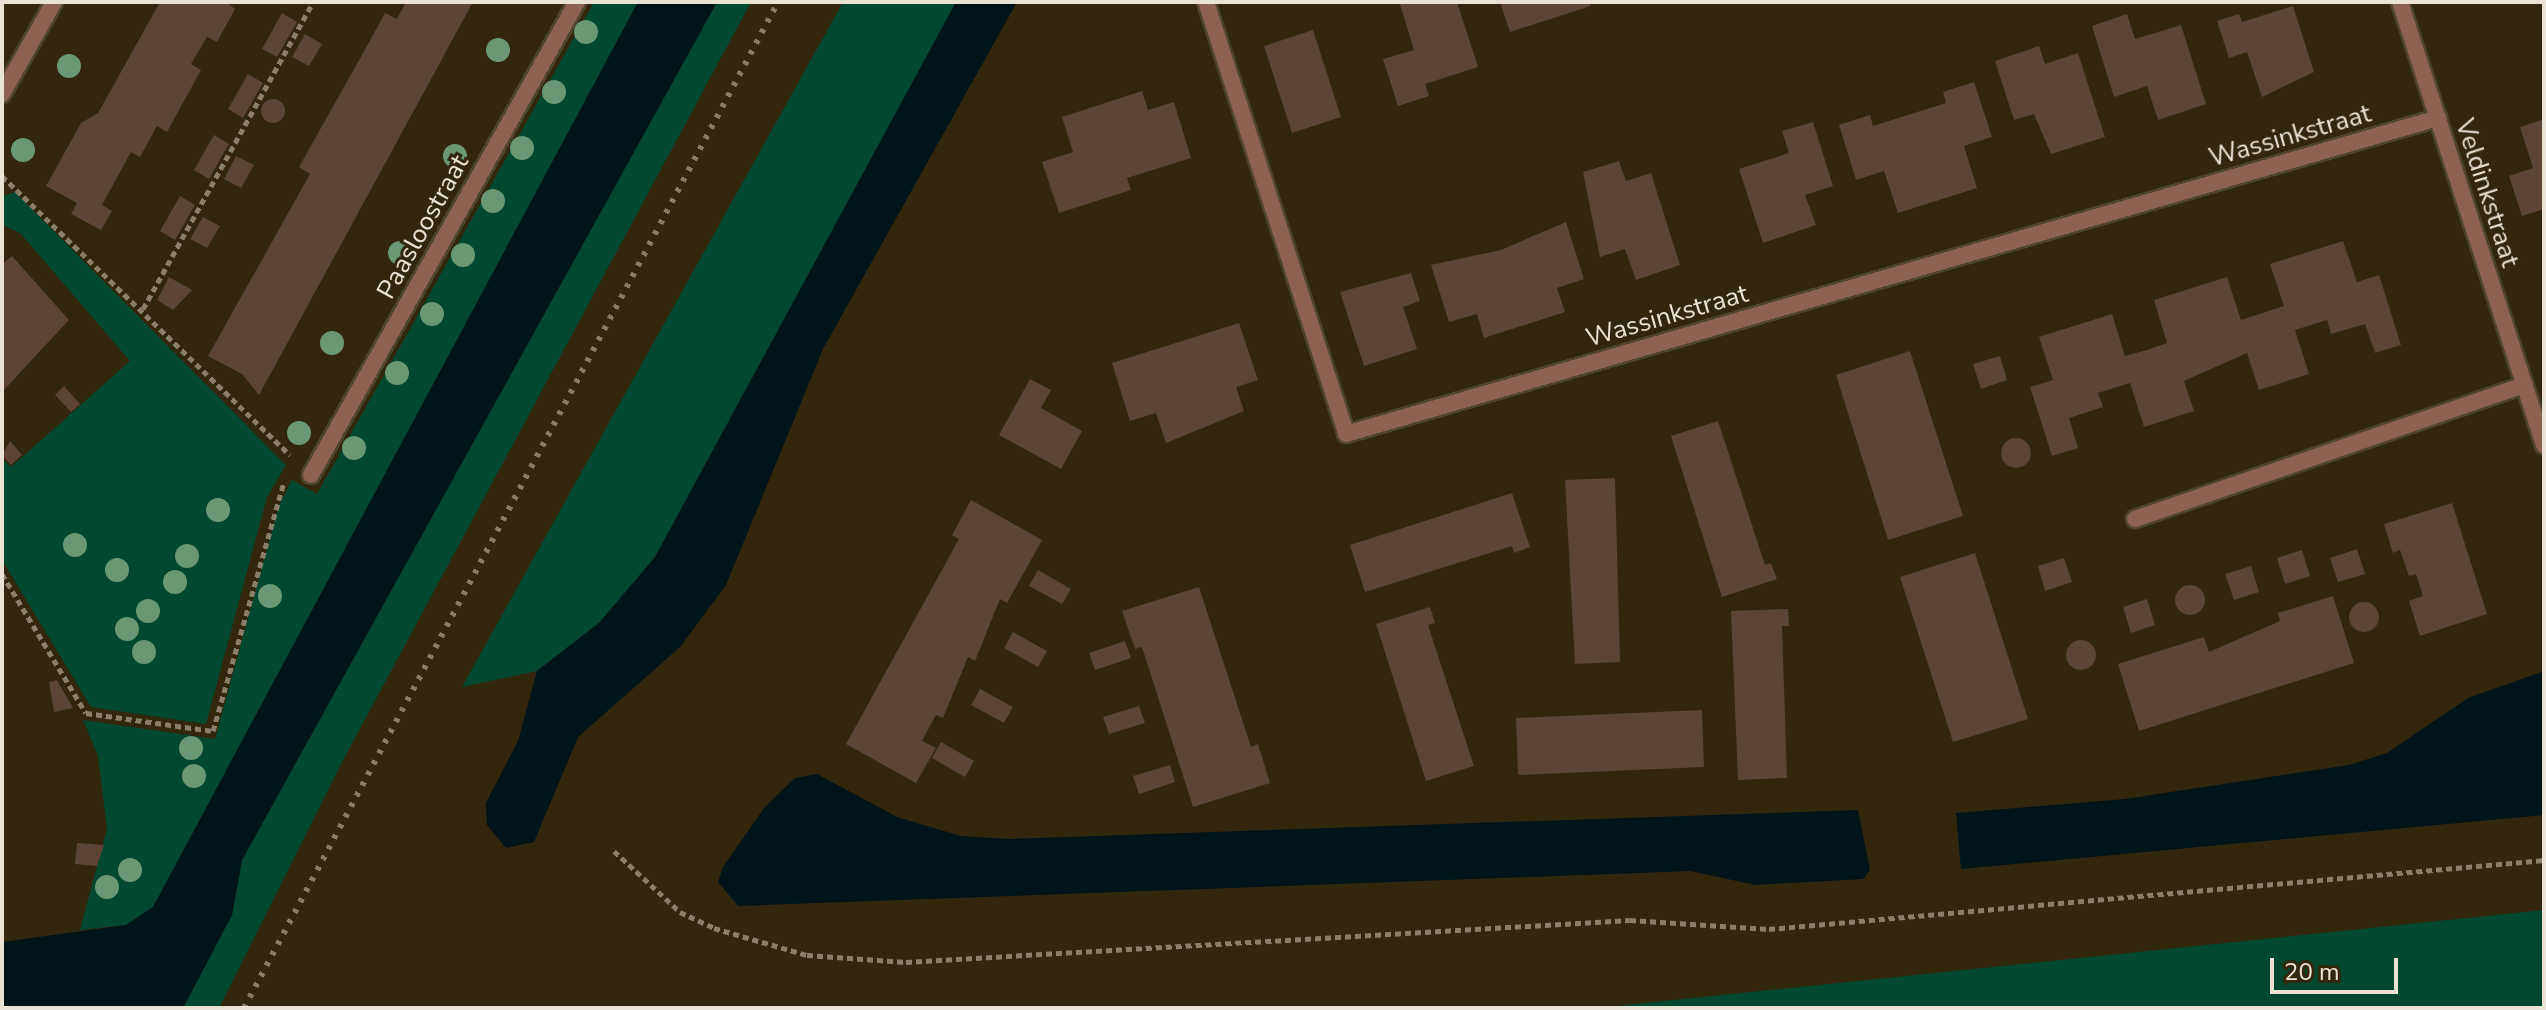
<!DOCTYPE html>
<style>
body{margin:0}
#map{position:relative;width:2546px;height:1010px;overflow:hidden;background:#32260c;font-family:"Nunito Sans",sans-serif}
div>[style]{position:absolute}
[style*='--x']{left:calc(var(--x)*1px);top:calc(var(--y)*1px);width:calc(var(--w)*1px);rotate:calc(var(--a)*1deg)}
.green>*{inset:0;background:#014830}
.water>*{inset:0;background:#00151a}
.building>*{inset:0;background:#5d4434}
.round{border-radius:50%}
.path>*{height:5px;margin-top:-2.5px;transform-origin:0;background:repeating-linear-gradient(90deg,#897f6b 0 6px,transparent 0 10px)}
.roads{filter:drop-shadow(2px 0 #4f442c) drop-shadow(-2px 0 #4f442c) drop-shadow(0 2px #4f442c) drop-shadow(0 -2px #4f442c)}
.street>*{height:16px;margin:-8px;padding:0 8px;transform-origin:8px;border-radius:8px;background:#8e6251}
.rail>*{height:6px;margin-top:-3px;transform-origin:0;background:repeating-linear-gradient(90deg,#877c67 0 4px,transparent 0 12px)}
.trees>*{width:24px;height:24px;margin:-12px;border-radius:50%;background:#6a9874}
span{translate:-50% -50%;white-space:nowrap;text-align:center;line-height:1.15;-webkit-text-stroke:6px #32260c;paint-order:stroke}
.street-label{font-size:26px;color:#eae2d3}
.frame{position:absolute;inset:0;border:4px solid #eae2d3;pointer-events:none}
.scale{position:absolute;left:2270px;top:958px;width:128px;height:36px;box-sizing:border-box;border:4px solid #eae2d3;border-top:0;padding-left:10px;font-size:24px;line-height:28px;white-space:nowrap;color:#eae2d3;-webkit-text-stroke:6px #32260c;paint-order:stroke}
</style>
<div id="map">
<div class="green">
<i style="clip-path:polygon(594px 2px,638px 2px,153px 907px,126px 925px,80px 930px,107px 829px,98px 756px,83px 720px,215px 739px,279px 505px,292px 480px,317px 494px)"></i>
<i style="clip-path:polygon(717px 2px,751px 2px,342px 762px,219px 1008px,183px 1008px,232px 915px,242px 860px)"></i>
<i style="clip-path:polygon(843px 2px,956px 2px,655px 557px,600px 622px,537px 671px,462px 687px)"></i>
<i style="clip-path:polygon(15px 192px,286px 465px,267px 497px,206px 724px,91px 707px,2px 560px,2px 459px,11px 467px,130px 361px,21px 234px,2px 224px,2px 197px)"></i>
<i style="clip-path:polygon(2544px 910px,2544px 1008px,1597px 1008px)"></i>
</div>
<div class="water">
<i style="clip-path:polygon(638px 2px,717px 2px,242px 860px,232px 915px,183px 1008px,2px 1008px,2px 942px,126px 925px,153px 907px)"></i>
<i style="clip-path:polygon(956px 2px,1017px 2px,823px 349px,726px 585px,680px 647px,578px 737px,534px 842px,506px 848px,487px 825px,486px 803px,518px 741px,537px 671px,600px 622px,655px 557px)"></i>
<i style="clip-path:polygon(2544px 671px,2544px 815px,1961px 869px,1956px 813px,2125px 799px,2349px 765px,2387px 753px,2468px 698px)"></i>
<i style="clip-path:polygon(817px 774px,897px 817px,961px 836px,1008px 839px,1858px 810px,1870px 870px,1863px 879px,1755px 885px,1691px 871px,738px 906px,718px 882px,723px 867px,764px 808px,795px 778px)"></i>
</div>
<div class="building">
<i style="clip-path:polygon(160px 2px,226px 2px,235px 9px,217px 42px,207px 37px,191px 64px,201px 70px,167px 132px,157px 126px,140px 157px,131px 152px,102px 205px,112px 211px,101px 230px,71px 214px,77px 203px,46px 186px,81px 123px,98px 113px)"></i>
<i style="clip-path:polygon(406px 2px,473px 2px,259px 395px,242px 374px,208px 356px,310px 174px,299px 167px,367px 46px,385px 13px,397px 19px)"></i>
<i style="clip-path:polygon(1457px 2px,1478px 67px,1425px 84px,1429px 96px,1398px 106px,1383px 59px,1414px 50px,1400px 4px)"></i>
<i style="clip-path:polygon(1500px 2px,1589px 2px,1591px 6px,1510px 32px)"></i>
<i style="clip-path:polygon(2293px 6px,2314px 72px,2262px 97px,2247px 52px,2229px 58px,2217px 21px,2239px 14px,2242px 22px)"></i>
<i style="clip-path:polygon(282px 13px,297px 22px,277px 57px,262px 49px)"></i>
<i style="clip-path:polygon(2127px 14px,2135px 39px,2181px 25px,2206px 104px,2158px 120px,2147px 86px,2114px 97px,2092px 26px)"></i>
<i style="clip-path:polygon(1313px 30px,1341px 117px,1292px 133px,1264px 46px)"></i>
<i style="clip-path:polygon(305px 34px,322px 44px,309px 66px,292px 57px)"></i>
<i style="clip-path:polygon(2039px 46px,2045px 64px,2078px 53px,2105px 137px,2051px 154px,2034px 114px,2014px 120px,1995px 61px)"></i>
<i style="clip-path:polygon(248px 74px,263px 83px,243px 118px,228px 109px)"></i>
<i style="clip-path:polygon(1974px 82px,1992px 137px,1964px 146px,1977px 188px,1898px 213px,1884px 171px,1856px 180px,1839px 125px,1870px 115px,1873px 126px,1946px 103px,1943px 92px)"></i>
<i style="clip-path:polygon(1142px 91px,1148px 110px,1174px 102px,1191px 158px,1127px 178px,1131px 190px,1059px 213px,1042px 162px,1073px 152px,1062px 117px)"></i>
<i class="round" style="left:261px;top:99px;width:24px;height:24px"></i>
<i style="clip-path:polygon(2544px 119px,2544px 209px,2522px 216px,2509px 176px,2533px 168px,2520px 127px)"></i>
<i style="clip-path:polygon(1813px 122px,1833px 186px,1805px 195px,1816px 225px,1763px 243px,1739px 169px,1789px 153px,1782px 131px)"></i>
<i style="clip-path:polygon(214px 135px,229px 144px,209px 179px,194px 170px)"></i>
<i style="clip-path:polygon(236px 156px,254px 165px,241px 188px,224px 179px)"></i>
<i style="clip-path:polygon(1619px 161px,1626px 181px,1651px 173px,1680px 265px,1636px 280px,1625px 249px,1600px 257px,1583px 172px)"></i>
<i style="clip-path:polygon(180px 196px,195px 205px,175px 240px,160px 231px)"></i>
<i style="clip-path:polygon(203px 217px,220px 226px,207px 248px,190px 239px)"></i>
<i style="clip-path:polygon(1566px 222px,1584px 279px,1557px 288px,1565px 312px,1484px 338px,1477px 314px,1449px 322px,1431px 265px,1501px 250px)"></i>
<i style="clip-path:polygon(2343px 241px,2357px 282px,2379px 275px,2401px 345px,2375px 353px,2365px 324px,2331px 334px,2327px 320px,2295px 330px,2309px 374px,2259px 390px,2247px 353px,2184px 381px,2194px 411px,2144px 427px,2130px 383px,2098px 393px,2103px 407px,2069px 418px,2078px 448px,2052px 456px,2030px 387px,2053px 380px,2039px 337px,2112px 314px,2125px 356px,2147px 350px,2167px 343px,2154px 300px,2227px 277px,2241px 320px,2284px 306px,2270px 264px)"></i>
<i style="clip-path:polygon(12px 256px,69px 320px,2px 392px,2px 264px)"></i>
<i style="clip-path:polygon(1411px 273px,1420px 301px,1403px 307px,1417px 349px,1364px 366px,1340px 292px)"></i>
<i style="clip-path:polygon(169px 277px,192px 290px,173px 310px,157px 300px)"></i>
<i style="clip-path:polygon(1239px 323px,1258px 380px,1236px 387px,1244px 411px,1166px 443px,1156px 413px,1130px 421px,1112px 363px)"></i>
<i style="clip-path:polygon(1910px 351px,1963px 516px,1888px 540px,1836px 375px)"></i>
<i style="clip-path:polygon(2000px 356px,2007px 380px,1981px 389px,1973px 364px)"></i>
<i style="clip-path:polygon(1030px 379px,1051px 390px,1041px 408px,1082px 431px,1061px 469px,999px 435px)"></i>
<i style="clip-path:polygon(64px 386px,80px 404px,71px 412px,55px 395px)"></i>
<i style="clip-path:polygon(1718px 421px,1765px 565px,1771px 563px,1777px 579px,1722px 597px,1671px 436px)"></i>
<i class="round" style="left:2001px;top:438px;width:30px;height:30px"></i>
<i style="clip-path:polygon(10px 441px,22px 455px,11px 465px,2px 455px)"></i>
<i style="clip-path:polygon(1615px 478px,1620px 662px,1575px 664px,1565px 480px)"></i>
<i style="clip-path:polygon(1512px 493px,1530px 547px,1514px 553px,1512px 546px,1365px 592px,1350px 545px)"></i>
<i style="clip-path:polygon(971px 500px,1042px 540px,1007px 603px,1000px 599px,975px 661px,968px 657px,943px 718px,936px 715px,922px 741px,936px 748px,916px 783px,846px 744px,959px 539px,952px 535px)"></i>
<i style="clip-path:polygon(2452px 503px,2487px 614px,2420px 636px,2409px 601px,2423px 596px,2416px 574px,2409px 576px,2400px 550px,2393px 553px,2384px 524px)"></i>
<i style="clip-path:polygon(2357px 549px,2365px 574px,2338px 582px,2330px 558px)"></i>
<i style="clip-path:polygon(2302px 550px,2310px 576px,2285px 584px,2277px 558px)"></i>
<i style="clip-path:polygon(1975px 553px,2028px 719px,1953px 742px,1900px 577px)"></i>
<i style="clip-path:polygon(2064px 558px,2072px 582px,2045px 591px,2038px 566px)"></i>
<i style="clip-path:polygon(2251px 566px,2259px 592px,2234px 600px,2225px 574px)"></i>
<i style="clip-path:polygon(1038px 570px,1071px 589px,1062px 604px,1029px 586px)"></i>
<i class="round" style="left:2175px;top:585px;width:30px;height:30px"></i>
<i style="clip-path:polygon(1199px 587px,1251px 747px,1258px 744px,1270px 783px,1193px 807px,1142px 647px,1135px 649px,1122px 611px)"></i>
<i style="clip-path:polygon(2333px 596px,2354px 663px,2139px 731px,2118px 664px,2204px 637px,2209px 652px,2280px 621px,2278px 613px)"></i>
<i style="clip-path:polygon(2147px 599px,2155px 625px,2131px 633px,2123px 607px)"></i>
<i class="round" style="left:2349px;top:602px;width:30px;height:30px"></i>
<i style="clip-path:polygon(1430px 607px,1435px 623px,1428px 625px,1474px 766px,1426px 781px,1376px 624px)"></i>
<i style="clip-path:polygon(1788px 609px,1789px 626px,1782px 626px,1787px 778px,1738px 780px,1731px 611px)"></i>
<i style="clip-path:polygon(1013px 632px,1047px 651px,1038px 667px,1004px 648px)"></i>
<i class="round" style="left:2066px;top:640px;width:30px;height:30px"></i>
<i style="clip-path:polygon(1125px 641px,1131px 658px,1095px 670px,1089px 653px)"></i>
<i style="clip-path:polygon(57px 680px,73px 708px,54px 712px,49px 682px)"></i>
<i style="clip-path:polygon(980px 689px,1013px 707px,1004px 723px,971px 705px)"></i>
<i style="clip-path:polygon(1139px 706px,1145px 723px,1109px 734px,1103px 717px)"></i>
<i style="clip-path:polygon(1702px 710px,1704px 767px,1518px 775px,1516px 718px)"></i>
<i style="clip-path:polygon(941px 742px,974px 761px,965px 777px,932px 758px)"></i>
<i style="clip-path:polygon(1170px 765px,1175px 782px,1139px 794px,1133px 776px)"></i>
<i style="clip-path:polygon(77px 843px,104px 845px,97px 866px,75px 864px)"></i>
</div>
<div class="path">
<i style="--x:2;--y:176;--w:401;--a:44.1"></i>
<i style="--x:143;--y:309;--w:351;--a:-61"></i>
<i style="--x:2;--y:574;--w:162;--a:58.9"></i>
<i style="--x:86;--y:713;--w:128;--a:8.1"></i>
<i style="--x:213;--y:731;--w:259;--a:-74.1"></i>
<i style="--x:614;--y:851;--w:90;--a:42.7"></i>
<i style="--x:680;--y:912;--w:38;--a:25"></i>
<i style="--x:714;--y:928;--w:97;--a:16.2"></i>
<i style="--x:807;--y:955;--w:99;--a:4"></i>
<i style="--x:906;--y:962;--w:725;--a:-3.32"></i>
<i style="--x:1630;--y:920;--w:139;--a:3.7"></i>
<i style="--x:1769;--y:929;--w:778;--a:-5.09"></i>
</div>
<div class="roads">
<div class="street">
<i style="--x:1206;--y:2;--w:454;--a:72"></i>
<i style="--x:1346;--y:434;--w:1137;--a:-16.14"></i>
<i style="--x:2400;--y:2;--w:466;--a:72"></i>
<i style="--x:2;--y:94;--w:106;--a:-60.5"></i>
<i style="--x:311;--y:475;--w:543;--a:-60.65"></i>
<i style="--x:2135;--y:519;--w:412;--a:-19"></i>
</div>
</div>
<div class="rail">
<i style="--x:244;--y:1008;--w:1139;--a:-62.04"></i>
</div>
<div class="trees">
<i style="left:586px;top:32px"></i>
<i style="left:498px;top:50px"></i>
<i style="left:69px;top:66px"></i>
<i style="left:554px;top:92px"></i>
<i style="left:522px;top:148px"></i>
<i style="left:23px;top:150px"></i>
<i style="left:455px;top:156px"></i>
<i style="left:493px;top:201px"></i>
<i style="left:400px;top:253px"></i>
<i style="left:463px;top:255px"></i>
<i style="left:432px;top:314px"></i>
<i style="left:332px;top:343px"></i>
<i style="left:397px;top:373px"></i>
<i style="left:299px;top:433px"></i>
<i style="left:354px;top:448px"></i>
<i style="left:218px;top:510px"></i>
<i style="left:75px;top:545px"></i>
<i style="left:187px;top:556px"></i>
<i style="left:117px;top:570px"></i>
<i style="left:175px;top:582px"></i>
<i style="left:270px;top:596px"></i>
<i style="left:148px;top:611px"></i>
<i style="left:127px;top:629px"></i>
<i style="left:144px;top:652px"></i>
<i style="left:191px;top:748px"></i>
<i style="left:194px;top:776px"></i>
<i style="left:130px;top:870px"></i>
<i style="left:107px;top:887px"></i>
</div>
<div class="street-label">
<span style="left:2290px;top:136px;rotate:-16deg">Wassinkstraat</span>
<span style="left:2487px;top:193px;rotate:72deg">Veldinkstraat</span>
<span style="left:423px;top:227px;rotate:-61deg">Paasloostraat</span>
<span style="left:1667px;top:316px;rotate:-16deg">Wassinkstraat</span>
</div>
<div class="frame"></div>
<div class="scale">20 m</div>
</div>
